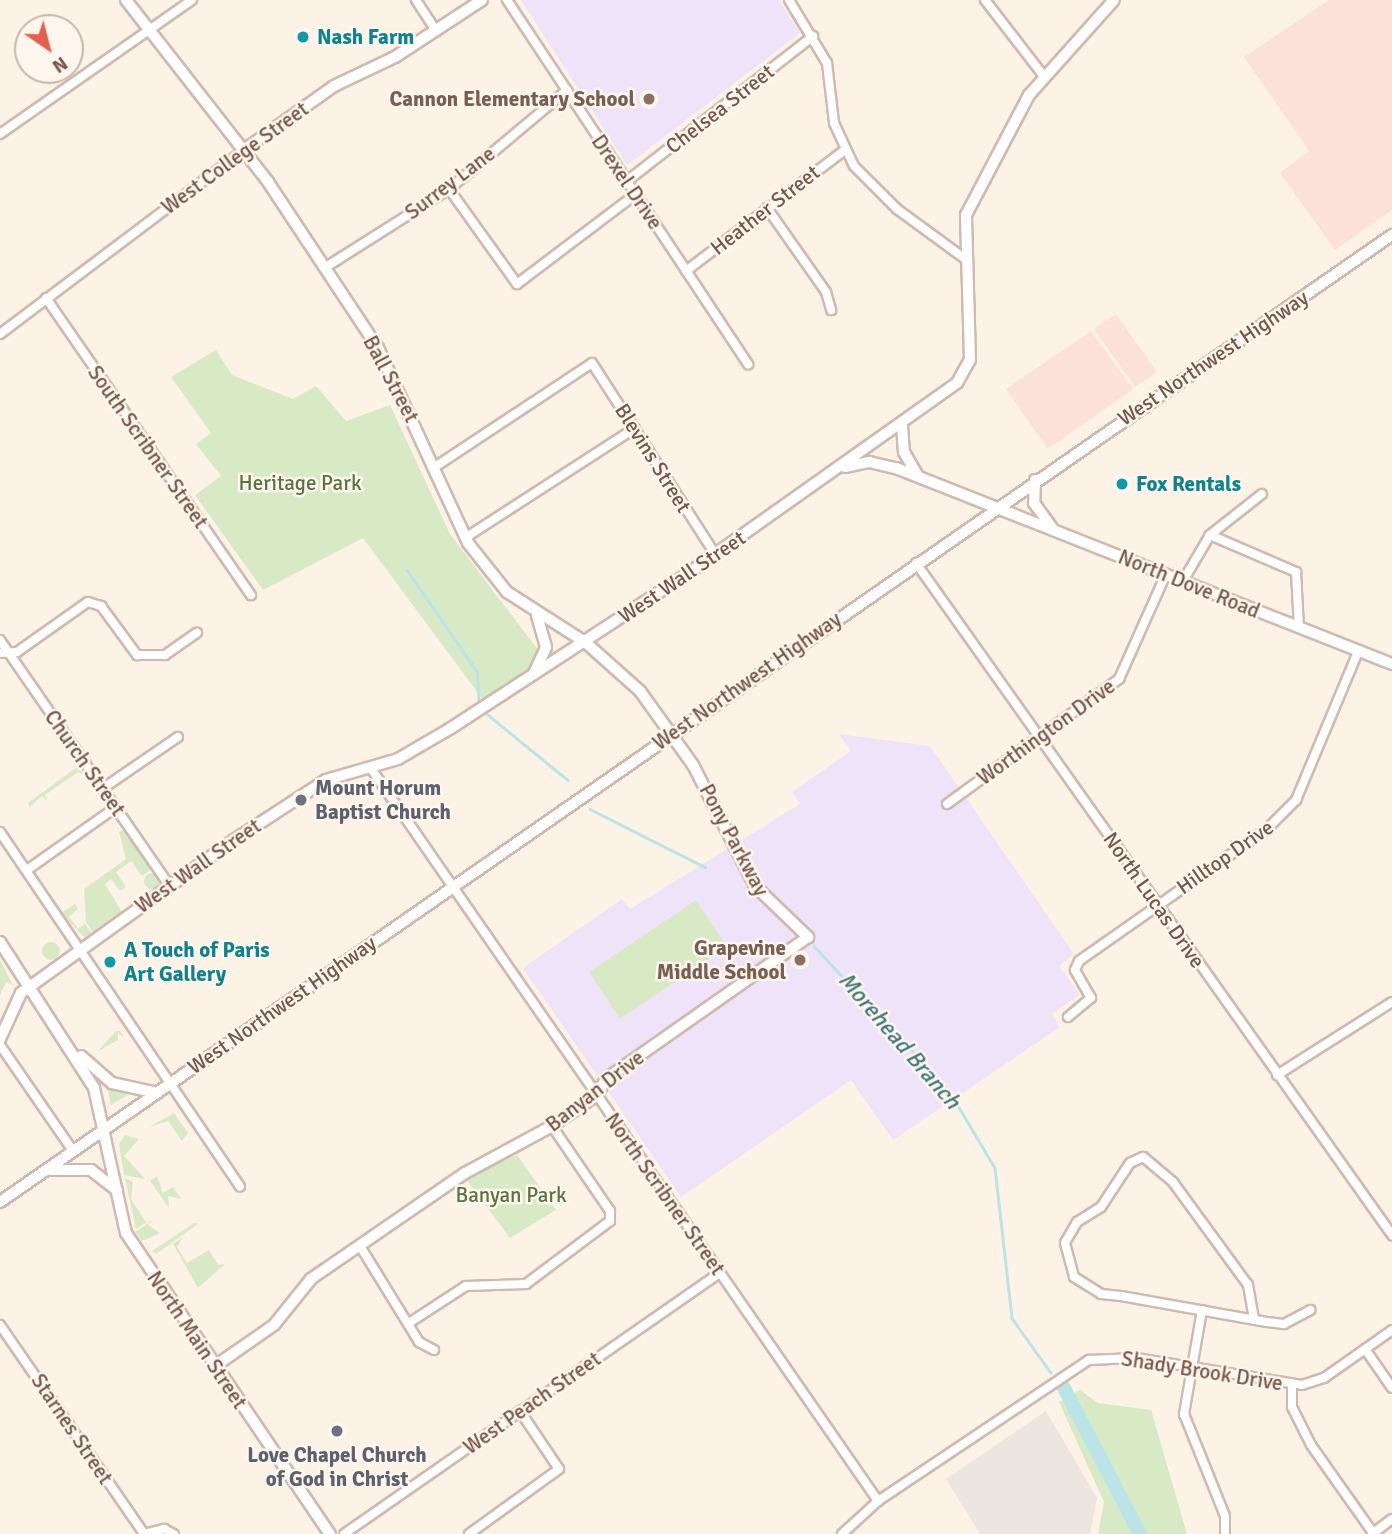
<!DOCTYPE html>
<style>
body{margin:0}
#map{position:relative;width:1392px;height:1534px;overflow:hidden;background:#fcf2e6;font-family:Signika,sans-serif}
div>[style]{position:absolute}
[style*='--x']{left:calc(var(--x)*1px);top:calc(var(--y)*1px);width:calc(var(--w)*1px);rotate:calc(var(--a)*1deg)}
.commercial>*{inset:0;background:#fce1da}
.industrial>*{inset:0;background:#ede5e0}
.education>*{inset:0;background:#efe3f9}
.green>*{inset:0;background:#d8eac5}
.round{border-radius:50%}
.stream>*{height:2.5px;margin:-1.25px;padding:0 1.25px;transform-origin:1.25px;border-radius:1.25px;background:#bbe4e6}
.river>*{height:14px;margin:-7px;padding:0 7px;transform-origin:7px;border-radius:7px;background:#bbe4e6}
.roads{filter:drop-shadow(2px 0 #d0baaf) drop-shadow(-2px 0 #d0baaf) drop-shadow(0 2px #d0baaf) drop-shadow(0 -2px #d0baaf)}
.street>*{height:8px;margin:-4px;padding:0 4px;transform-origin:4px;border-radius:4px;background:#fff}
.secondary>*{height:10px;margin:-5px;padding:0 5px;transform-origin:5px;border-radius:5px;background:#fff}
.dots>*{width:19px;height:19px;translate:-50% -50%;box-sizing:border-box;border:4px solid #fff6ed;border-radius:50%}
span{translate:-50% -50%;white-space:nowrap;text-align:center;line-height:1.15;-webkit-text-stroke:5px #fff6ed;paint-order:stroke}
.culture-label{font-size:21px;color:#0d838f;font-weight:700}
.left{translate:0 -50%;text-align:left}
.education-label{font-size:21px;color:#785e54;font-weight:700}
.right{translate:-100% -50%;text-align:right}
.street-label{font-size:21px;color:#76564b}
.park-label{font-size:21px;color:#557640}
.worship-label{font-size:21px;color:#5b616d;font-weight:700}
.water-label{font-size:23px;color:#3e777c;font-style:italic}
.north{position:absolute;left:14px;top:14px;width:70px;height:70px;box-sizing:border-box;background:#fff6ed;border:2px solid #c8b6ac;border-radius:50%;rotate:145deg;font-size:19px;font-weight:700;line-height:28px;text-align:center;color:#76564b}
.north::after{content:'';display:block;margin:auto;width:24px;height:32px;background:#e65f4c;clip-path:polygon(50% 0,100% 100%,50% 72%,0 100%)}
</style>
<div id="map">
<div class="commercial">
<i style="clip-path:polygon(1329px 0,1392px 0,1392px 210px,1335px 250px,1280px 173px,1309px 151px,1244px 57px)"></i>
<i style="clip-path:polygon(1116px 314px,1157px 372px,1135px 387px,1094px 329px)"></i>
<i style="clip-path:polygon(1091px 331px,1133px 389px,1048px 449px,1006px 389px)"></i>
</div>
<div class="industrial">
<i style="clip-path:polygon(1046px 1411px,1097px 1498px,1090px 1534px,980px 1534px,946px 1479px)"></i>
</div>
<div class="education">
<i style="clip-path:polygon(521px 0,779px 0,800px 33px,627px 165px)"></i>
<i style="clip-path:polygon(839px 734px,930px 746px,1074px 954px,1059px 966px,1080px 995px,1052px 1014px,1060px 1027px,893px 1140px,851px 1080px,681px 1197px,523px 968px,622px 899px,630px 909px,800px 804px,792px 792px,851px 751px)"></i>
</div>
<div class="green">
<i style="clip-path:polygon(216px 350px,232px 375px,293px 399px,316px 386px,346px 421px,390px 405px,450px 534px,539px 651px,538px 662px,484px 701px,363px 538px,263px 590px,195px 495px,221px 476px,196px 444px,211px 433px,171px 377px)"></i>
<i style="clip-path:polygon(77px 767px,84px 775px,78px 772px,45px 795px,47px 801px,42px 796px,30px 807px,28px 803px)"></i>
<i style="clip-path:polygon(124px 830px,152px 869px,142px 876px,131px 861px,116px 872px,126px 887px,120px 891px,111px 879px,105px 884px,123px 914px,94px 934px,86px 922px,84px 889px,126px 859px,119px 832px)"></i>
<i class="round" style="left:144px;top:873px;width:16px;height:16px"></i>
<i style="clip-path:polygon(696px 900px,727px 947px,620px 1019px,589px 972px)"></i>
<i style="clip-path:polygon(75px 904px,78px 909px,69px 917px,78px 929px,85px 924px,93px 935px,86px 939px,61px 913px)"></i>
<i class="round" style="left:42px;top:942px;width:18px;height:18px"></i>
<i style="clip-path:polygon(0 960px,13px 985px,6px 982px,0 995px)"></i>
<i style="clip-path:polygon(116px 1031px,120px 1031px,124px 1037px,118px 1033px,118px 1040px,98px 1051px)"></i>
<i style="clip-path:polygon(106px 1083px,131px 1092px,131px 1093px,111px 1105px)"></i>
<i style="clip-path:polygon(174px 1113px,188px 1133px,182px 1141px,168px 1121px,149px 1127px)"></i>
<i style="clip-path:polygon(125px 1135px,139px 1139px,124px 1156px,145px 1179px,124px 1175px,119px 1144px)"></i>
<i style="clip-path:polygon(517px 1155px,556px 1210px,510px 1238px,465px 1178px)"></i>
<i style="clip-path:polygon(157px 1176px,163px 1193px,173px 1187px,181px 1199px,168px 1196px,169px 1208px,150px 1181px)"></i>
<i style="clip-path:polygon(125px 1178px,133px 1182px,131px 1199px,146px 1222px,152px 1219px,136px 1229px)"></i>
<i style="clip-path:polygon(153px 1220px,148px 1225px,160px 1233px,142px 1241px,135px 1232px)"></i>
<i style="clip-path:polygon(194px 1223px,198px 1224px,156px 1254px,152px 1251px)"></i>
<i style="clip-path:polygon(183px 1237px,177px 1247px,187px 1263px,209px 1250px,218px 1265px,225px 1264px,198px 1288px,173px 1244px)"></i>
<i style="clip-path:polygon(1080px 1390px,1098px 1403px,1151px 1410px,1187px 1534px,1098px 1534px,1104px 1502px,1059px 1402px)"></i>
</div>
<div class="stream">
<i style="--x:407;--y:570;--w:123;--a:55.3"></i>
<i style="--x:477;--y:671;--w:30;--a:86"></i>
<i style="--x:487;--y:714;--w:104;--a:39.2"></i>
<i style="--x:590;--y:809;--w:129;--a:26.8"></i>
<i style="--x:814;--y:946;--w:200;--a:47"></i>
<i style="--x:950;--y:1092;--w:88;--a:59.4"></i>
<i style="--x:995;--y:1168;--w:151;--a:83.5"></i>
<i style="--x:1012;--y:1318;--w:67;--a:54.7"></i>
</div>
<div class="river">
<i style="--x:1064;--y:1388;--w:165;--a:62.5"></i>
</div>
<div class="roads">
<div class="street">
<i style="--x:416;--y:0;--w:37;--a:57"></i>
<i style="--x:507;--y:0;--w:437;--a:56.5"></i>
<i style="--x:789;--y:0;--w:74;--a:58.9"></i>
<i style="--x:827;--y:63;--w:60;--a:83.3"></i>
<i style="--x:834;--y:123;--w:47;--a:65.1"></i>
<i style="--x:854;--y:166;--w:61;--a:45"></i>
<i style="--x:897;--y:209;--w:88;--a:36.2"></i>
<i style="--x:985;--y:0;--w:95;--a:52.3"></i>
<i style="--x:0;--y:134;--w:234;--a:-34.9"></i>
<i style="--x:627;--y:181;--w:236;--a:-37.9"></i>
<i style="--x:449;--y:189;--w:117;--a:54.4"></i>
<i style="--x:517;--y:284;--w:149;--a:-37.1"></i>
<i style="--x:767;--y:208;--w:103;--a:54.9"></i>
<i style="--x:826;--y:292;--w:19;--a:74"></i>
<i style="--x:326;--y:267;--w:146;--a:-32.4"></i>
<i style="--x:449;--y:189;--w:154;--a:-40"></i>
<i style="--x:686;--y:271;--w:200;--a:-37.3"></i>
<i style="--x:46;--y:298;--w:361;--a:55.4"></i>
<i style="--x:0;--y:334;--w:306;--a:-37"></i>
<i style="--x:435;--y:467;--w:188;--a:-33.5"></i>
<i style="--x:592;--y:363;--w:227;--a:57.2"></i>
<i style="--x:1210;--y:535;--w:66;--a:-38.3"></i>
<i style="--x:465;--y:538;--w:202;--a:-32.9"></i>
<i style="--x:916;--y:563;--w:824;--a:54.69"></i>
<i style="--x:1183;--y:581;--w:53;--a:-59.6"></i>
<i style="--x:1210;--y:535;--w:94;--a:23.3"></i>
<i style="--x:1296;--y:572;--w:56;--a:86.9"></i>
<i style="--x:0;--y:640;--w:299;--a:55.4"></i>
<i style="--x:0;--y:653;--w:17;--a:-3"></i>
<i style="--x:17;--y:652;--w:87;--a:-35.2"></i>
<i style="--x:88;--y:602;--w:14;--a:17"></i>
<i style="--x:101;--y:606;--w:61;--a:53.7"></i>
<i style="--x:137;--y:655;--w:28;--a:0"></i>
<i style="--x:165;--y:655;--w:39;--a:-35"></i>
<i style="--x:370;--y:767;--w:893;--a:55.31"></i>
<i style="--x:102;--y:789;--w:92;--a:-34.4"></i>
<i style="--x:947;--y:804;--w:213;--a:-36"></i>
<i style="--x:1119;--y:679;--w:115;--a:-65.9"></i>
<i style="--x:0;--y:832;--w:428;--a:55.9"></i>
<i style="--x:27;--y:870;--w:108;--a:-35.2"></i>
<i style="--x:1068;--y:1017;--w:30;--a:-40"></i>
<i style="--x:1091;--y:998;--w:32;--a:-120"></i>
<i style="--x:1075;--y:970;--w:10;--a:-66"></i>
<i style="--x:1079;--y:961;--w:231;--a:-35.1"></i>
<i style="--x:1268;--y:828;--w:40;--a:-45"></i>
<i style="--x:1296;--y:800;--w:160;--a:-67.3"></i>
<i style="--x:0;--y:1045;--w:129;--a:55.4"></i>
<i style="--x:1277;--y:1075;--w:136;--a:-32.4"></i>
<i style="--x:360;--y:1246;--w:113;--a:58.4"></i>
<i style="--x:419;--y:1342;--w:17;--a:28"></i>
<i style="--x:1202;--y:1310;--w:106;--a:99.8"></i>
<i style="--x:1184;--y:1414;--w:110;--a:68.1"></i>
<i style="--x:1225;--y:1516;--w:18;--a:90"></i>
<i style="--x:1254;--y:1319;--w:35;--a:-100"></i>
<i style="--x:1248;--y:1285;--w:127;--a:-126.1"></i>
<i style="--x:1173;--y:1182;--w:39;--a:-140"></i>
<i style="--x:1143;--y:1157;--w:14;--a:155"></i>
<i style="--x:1130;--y:1163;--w:53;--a:123.4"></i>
<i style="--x:1101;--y:1207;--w:28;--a:148"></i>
<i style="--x:1077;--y:1222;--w:24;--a:120"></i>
<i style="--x:1065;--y:1243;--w:35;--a:75"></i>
<i style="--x:1074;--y:1277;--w:32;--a:32"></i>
<i style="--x:1101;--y:1294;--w:20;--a:6"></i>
<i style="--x:1121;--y:1296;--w:148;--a:10.1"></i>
<i style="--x:1267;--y:1322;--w:17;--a:7"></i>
<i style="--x:1284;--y:1324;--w:30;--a:-28"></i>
<i style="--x:409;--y:1323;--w:68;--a:-33"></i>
<i style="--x:466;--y:1286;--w:60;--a:-1.9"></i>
<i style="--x:526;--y:1284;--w:105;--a:-36.9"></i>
<i style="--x:610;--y:1221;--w:10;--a:-90"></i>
<i style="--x:610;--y:1211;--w:103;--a:-124.3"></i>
<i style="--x:0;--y:1325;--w:254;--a:55.4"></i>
<i style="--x:1365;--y:1349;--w:47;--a:55.3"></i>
<i style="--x:1292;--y:1386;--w:21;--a:90"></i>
<i style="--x:1292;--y:1407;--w:42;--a:63.4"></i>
<i style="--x:1311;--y:1445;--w:108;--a:54.8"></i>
<i style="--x:144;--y:1534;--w:21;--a:-14"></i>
<i style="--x:164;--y:1529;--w:11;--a:27"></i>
<i style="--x:344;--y:1534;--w:458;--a:-34.8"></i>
<i style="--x:469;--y:1534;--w:111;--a:-35.8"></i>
<i style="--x:559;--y:1469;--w:70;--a:-123.9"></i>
<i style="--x:842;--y:1534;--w:49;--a:-42.5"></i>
<i style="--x:878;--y:1501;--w:254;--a:-33.8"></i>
<i style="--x:1089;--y:1360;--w:47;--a:-2.4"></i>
<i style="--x:1136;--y:1358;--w:168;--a:9.2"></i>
<i style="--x:1302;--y:1385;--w:23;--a:-18"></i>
<i style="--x:1324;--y:1378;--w:83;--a:-35.2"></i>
<i style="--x:1372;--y:1534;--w:25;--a:-37"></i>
</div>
<div class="secondary">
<i style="--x:126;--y:0;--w:231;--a:52"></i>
<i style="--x:268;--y:182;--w:199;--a:56.5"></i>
<i style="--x:378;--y:348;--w:215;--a:65.2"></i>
<i style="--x:468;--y:543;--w:63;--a:51.5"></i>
<i style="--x:507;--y:592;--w:93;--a:32.7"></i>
<i style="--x:585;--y:642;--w:74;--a:41.7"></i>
<i style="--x:640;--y:691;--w:91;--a:54.4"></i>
<i style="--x:693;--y:765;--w:136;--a:62.9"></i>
<i style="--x:755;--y:886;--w:74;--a:43.9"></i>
<i style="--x:808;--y:937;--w:247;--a:144.9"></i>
<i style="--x:606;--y:1079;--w:18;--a:119"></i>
<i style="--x:597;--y:1095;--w:55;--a:145.4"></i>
<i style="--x:552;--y:1126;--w:99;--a:151.6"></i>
<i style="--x:465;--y:1173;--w:187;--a:145.5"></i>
<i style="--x:311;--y:1279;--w:59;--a:128.8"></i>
<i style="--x:274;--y:1325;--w:72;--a:145.2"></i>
<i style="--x:244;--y:150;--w:110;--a:-35.4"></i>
<i style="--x:334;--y:86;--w:68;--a:-25.4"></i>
<i style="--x:395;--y:57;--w:104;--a:-33.2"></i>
<i style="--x:902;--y:425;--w:27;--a:86"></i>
<i style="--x:904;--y:452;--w:28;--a:60"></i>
<i style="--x:845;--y:467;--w:25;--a:-12"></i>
<i style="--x:869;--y:462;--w:28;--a:13"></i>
<i style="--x:896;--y:468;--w:533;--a:21.56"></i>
<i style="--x:1035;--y:480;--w:23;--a:92"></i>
<i style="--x:1034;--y:503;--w:32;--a:54"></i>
<i style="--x:535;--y:671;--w:26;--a:-65"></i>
<i style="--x:546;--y:647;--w:33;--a:-106"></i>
<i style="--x:0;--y:942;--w:174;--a:57.2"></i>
<i style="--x:94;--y:1088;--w:148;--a:77.6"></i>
<i style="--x:126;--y:1233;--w:364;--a:55.9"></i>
<i style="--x:0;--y:1039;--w:51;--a:-65.5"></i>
<i style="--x:21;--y:993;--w:262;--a:-35.7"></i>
<i style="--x:234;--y:840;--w:110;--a:-33.1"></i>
<i style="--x:326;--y:780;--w:75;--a:-16.3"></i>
<i style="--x:398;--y:759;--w:61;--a:-30.3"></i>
<i style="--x:451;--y:728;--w:285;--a:-33.1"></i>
<i style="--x:690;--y:572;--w:327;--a:-35.3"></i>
<i style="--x:957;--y:383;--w:26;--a:-61"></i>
<i style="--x:970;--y:360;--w:145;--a:-91.6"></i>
<i style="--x:966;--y:215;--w:136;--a:-62.3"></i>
<i style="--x:1029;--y:95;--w:127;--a:-48.2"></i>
<i style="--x:81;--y:1056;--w:41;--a:41.1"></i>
<i style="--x:112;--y:1083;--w:46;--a:12.5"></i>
<i style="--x:50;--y:1170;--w:41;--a:0"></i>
<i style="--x:91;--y:1170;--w:33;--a:38"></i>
<i style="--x:0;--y:1202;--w:1695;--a:-34.79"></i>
</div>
</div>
<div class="dots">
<i style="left:303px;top:37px;background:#0f9aa8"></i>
<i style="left:649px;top:99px;background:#8d6e63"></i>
<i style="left:1122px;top:484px;background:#0f9aa8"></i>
<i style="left:301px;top:800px;background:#6b7280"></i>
<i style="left:800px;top:960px;background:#8d6e63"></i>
<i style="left:110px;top:962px;background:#0f9aa8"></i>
<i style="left:337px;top:1431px;background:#6b7280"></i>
</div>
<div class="culture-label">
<span class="left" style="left:317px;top:37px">Nash Farm</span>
<span class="left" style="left:1136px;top:484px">Fox Rentals</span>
<span class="left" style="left:124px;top:962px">A Touch of Paris<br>Art Gallery</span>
</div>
<div class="education-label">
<span class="right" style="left:635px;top:99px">Cannon Elementary School</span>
<span class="right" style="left:786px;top:960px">Grapevine<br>Middle School</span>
</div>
<div class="street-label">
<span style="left:720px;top:109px;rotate:-38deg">Chelsea Street</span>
<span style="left:235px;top:158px;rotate:-36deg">West College Street</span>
<span style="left:627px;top:182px;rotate:56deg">Drexel Drive</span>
<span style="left:450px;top:183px;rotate:-37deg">Surrey Lane</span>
<span style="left:765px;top:210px;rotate:-38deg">Heather Street</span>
<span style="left:1213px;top:358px;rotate:-34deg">West Northwest Highway</span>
<span style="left:391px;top:379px;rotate:62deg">Ball Street</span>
<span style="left:148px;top:447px;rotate:55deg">South Scribner Street</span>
<span style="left:653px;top:458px;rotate:58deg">Blevins Street</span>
<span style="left:682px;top:577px;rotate:-34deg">West Wall Street</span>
<span style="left:1189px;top:584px;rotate:22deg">North Dove Road</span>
<span style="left:747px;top:681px;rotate:-35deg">West Northwest Highway</span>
<span style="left:1046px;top:732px;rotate:-36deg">Worthington Drive</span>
<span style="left:85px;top:763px;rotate:55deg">Church Street</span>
<span style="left:734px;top:840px;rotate:62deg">Pony Parkway</span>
<span style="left:1225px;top:857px;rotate:-35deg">Hilltop Drive</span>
<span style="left:198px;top:866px;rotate:-35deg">West Wall Street</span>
<span style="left:1154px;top:900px;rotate:55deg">North Lucas Drive</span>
<span style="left:282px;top:1005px;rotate:-35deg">West Northwest Highway</span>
<span style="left:595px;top:1091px;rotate:-38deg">Banyan Drive</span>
<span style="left:665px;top:1194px;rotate:55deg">North Scribner Street</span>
<span style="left:197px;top:1340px;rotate:56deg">North Main Street</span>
<span style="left:1202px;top:1371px;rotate:9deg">Shady Brook Drive</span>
<span style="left:532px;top:1403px;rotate:-35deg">West Peach Street</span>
<span style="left:72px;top:1429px;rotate:56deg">Starnes Street</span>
</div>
<div class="park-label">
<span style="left:300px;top:483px">Heritage Park</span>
<span style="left:511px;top:1195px">Banyan Park</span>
</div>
<div class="worship-label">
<span class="left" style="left:315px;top:800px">Mount Horum<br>Baptist Church</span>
<span style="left:337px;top:1467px">Love Chapel Church<br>of God in Christ</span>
</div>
<div class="water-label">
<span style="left:899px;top:1041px;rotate:49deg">Morehead Branch</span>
</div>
<div class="north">N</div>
</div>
